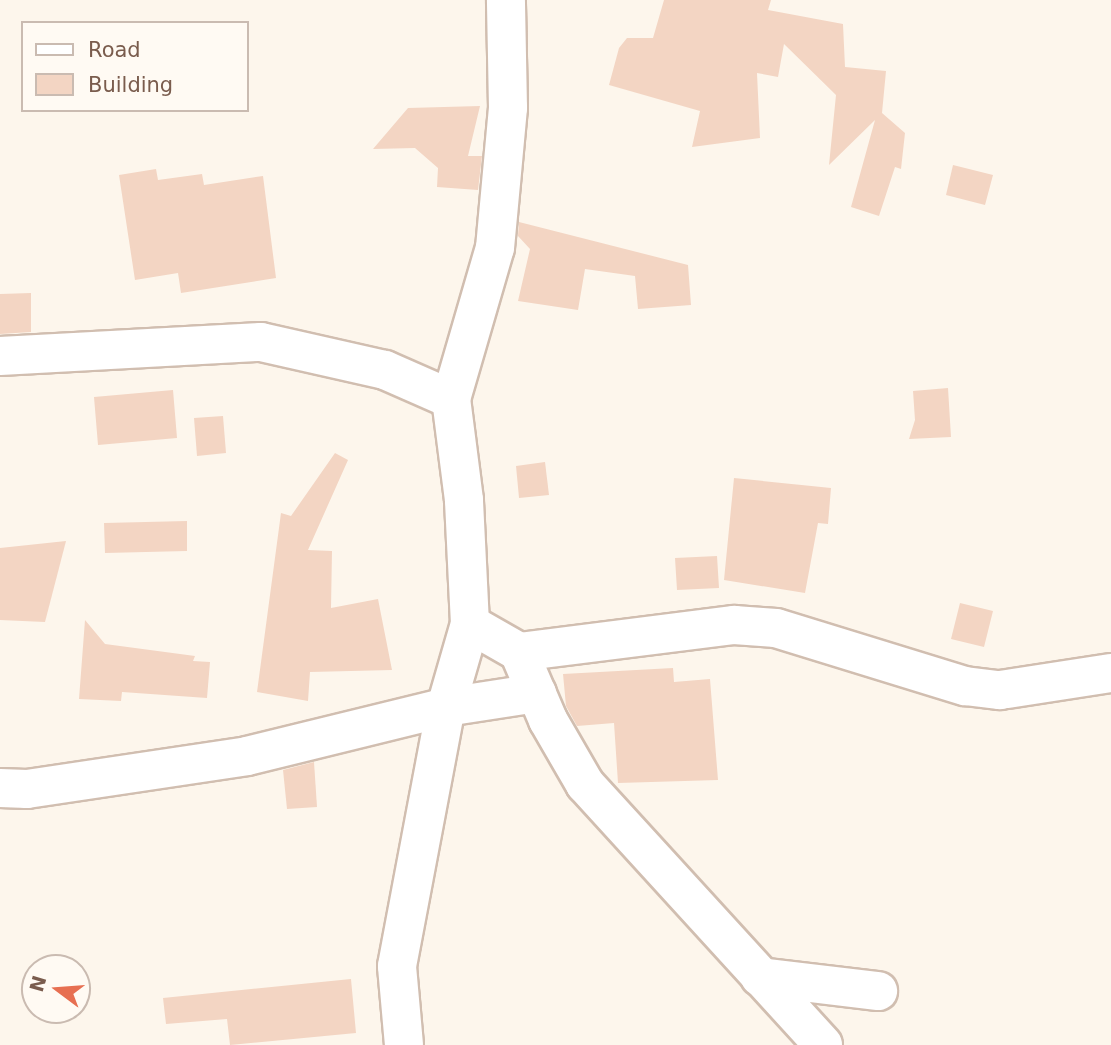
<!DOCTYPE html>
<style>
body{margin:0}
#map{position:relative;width:1111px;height:1045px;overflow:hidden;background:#fdf6ec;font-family:"DejaVu Sans",sans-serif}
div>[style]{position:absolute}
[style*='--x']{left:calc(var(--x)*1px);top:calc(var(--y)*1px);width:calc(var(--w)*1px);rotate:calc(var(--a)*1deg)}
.building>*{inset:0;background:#f3d5c3}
.roads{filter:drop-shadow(2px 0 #d1beb0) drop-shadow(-2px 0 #d1beb0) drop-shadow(0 2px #d1beb0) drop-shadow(0 -2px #d1beb0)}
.street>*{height:38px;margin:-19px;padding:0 19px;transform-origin:19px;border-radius:19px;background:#fff}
span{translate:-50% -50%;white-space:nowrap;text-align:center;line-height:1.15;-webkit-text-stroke:5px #fffaf3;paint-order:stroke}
.legend{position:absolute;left:21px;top:21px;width:228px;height:91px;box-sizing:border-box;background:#fffaf3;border:2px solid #cabbb1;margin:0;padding:9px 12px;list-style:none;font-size:21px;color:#7a5c4d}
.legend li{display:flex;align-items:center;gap:14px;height:35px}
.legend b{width:35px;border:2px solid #cabbb1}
.north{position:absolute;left:21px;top:954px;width:70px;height:70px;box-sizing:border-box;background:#fffaf3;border:2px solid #cabbb1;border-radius:50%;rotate:286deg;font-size:19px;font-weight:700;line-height:28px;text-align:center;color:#7a5c4d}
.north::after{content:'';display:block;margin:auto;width:24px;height:32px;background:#e76f51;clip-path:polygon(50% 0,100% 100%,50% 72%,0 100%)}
</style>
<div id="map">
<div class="building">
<i style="clip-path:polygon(664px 0,771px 0,768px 10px,843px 24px,845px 67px,886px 71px,882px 113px,905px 133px,901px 169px,895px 167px,879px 216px,851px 207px,875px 120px,829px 165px,836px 95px,784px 44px,778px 77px,757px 73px,760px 138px,692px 147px,700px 111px,609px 85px,619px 48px,627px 38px,653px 38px)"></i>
<i style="clip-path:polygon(480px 106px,468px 156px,482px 156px,478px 190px,437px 187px,438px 168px,415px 148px,373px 149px,408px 108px)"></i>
<i style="clip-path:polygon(953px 165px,993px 175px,985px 205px,946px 195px)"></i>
<i style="clip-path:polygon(156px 169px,158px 180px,202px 174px,204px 185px,263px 176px,276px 278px,181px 293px,178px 273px,135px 280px,119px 175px)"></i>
<i style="clip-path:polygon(519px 222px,688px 265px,691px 305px,638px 309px,635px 276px,585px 269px,578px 310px,518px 301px,530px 249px,518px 236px)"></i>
<i style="clip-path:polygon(31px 293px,31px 332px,0 334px,0 294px)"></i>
<i style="clip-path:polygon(948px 388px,951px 437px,909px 439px,915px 420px,913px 391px)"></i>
<i style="clip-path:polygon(173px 390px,177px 438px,98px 445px,94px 397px)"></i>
<i style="clip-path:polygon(223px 416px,226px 453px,197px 456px,194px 418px)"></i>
<i style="clip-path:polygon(335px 453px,348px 460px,308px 550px,332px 551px,331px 608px,378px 599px,392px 670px,310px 672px,308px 701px,257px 692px,281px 513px,291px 516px)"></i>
<i style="clip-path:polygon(545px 462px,549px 495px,519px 498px,516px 466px)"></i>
<i style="clip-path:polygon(734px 478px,831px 488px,828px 524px,818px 523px,805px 593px,724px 580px)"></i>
<i style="clip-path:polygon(187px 521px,187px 551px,105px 553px,104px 523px)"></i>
<i style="clip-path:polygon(66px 541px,45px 622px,0 620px,0 548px)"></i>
<i style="clip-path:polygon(717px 556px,719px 588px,677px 590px,675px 558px)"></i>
<i style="clip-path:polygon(960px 603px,993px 611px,984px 647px,951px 639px)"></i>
<i style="clip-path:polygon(85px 620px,105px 644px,195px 656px,193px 661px,210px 662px,207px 698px,122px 692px,121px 701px,79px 699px)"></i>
<i style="clip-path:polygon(673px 668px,674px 682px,710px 679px,718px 780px,618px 783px,614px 723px,577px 726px,566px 706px,563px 674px)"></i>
<i style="clip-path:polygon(314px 762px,317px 807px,287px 809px,283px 770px)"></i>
<i style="clip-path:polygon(351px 979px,356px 1033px,230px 1045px,227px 1019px,166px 1024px,163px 998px)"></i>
</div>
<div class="roads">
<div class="street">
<i style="--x:0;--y:356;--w:261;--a:-3.1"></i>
<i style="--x:261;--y:342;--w:127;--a:12.7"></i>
<i style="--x:385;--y:370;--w:72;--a:23.7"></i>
<i style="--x:470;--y:624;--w:56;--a:29.7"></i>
<i style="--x:519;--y:652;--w:74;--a:66.9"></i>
<i style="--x:548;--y:720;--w:74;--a:60"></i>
<i style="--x:585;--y:784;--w:353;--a:47.6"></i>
<i style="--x:519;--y:652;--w:217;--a:-7.2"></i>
<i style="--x:734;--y:625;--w:42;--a:4.1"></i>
<i style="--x:776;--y:628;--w:198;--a:17.1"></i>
<i style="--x:965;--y:686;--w:35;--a:7"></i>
<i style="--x:1000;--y:690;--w:112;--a:-8.7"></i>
<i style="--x:0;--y:788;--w:27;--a:2"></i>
<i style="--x:27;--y:789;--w:222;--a:-8.5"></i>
<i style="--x:247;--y:756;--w:205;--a:-13.8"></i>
<i style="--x:446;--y:707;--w:92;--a:-8.7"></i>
<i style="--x:760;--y:977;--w:119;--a:6.8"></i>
<i style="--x:404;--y:1045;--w:79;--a:-95.1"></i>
<i style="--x:397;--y:966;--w:264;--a:-79.3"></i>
<i style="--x:446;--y:707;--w:86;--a:-73.9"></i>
<i style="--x:470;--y:624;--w:124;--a:-92.8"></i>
<i style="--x:464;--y:500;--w:102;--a:-97.3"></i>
<i style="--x:451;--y:399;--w:157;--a:-73.8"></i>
<i style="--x:495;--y:248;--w:141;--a:-84.7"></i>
<i style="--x:508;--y:108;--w:108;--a:-91.1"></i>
</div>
</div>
<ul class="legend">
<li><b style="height:9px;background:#fff"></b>Road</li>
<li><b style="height:19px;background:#f3d5c3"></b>Building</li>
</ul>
<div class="north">N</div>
</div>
